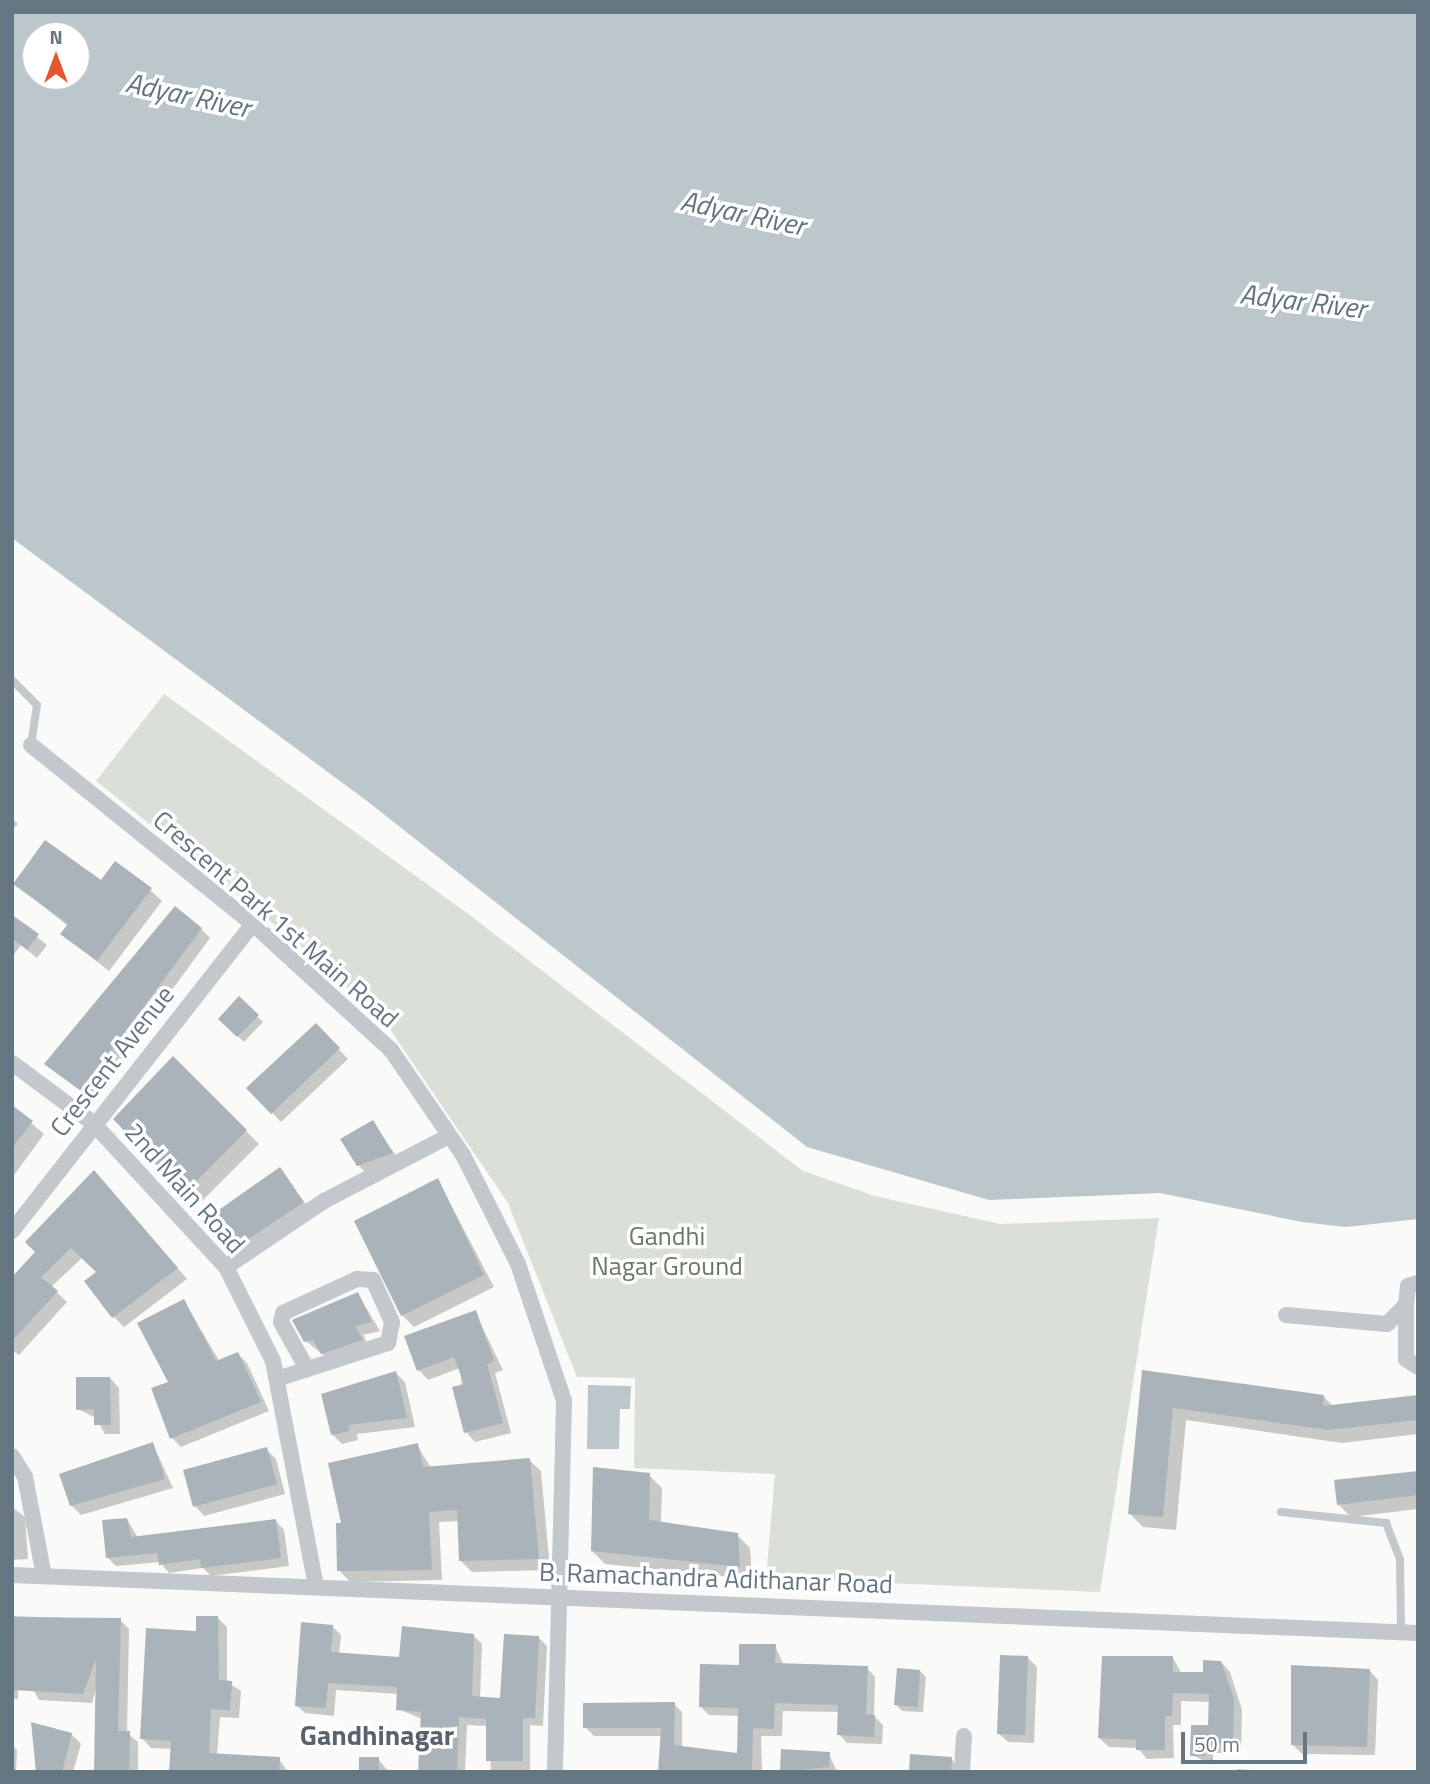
<!DOCTYPE html>
<style>
body{margin:0}
#map{position:relative;width:1430px;height:1784px;overflow:hidden;background:#fafaf8;font-family:"Titillium Web",sans-serif}
div>[style]{position:absolute}
[style*='--x']{left:calc(var(--x)*1px);top:calc(var(--y)*1px);width:calc(var(--w)*1px);rotate:calc(var(--a)*1deg)}
.green>*{inset:0;background:#dadfd7}
.water>*{inset:0;background:#bbc7cb}
.shadow>*{inset:0;background:#0003}
.building>*{inset:0;background:#aab3b9}
.lane>*{height:8px;margin:-4px;padding:0 4px;transform-origin:4px;border-radius:4px;background:#c3c8cc}
.street>*{height:16px;margin:-8px;padding:0 8px;transform-origin:8px;border-radius:8px;background:#c3c8cc}
span{translate:-50% -50%;white-space:nowrap;text-align:center;line-height:1.15;-webkit-text-stroke:7px #fff;paint-order:stroke}
.street-label{font-size:26px;color:#657683}
.park-label{font-size:26px;color:#687a64}
.water-label{font-size:28px;color:#60757c;font-style:italic}
.neighbourhood-label{font-size:28px;color:#57646e;font-weight:700}
.frame{position:absolute;inset:0;border:14px solid #657683;pointer-events:none}
.north{position:absolute;left:21px;top:21px;width:70px;height:70px;box-sizing:border-box;background:#fff;border:2px solid #c1c8cd;border-radius:50%;rotate:0deg;font-size:19px;font-weight:700;line-height:28px;text-align:center;color:#657683}
.north::after{content:'';display:block;margin:auto;width:24px;height:32px;background:#e4572e;clip-path:polygon(50% 0,100% 100%,50% 72%,0 100%)}
.scale{position:absolute;left:1181px;top:1732px;width:126px;height:32px;box-sizing:border-box;border:4px solid #657683;border-top:0;padding-left:9px;font-size:21px;line-height:24px;white-space:nowrap;color:#657683;-webkit-text-stroke:5px #fff;paint-order:stroke}
</style>
<div id="map">
<div class="green">
<i style="clip-path:polygon(164px 694px,467px 913px,803px 1171px,875px 1196px,1000px 1224px,1159px 1218px,1100px 1592px,766px 1578px,775px 1474px,634px 1468px,635px 1378px,577px 1377px,508px 1203px,389px 1028px,322px 963px,96px 781px)"></i>
</div>
<div class="water">
<i style="clip-path:polygon(evenodd,12px 12px,1418px 12px,1418px 1219px,1346px 1227px,1302px 1222px,1160px 1193px,989px 1200px,807px 1147px,367px 801px,12px 538px,12px 12px,35px 35px,77px 35px,77px 77px,35px 77px,35px 35px)"></i>
<i style="clip-path:polygon(588px 1385px,631px 1386px,630px 1409px,620px 1409px,619px 1449px,587px 1449px)"></i>
</div>
<div class="shadow">
<i style="clip-path:polygon(12px 818px,18px 824px,12px 830px)"></i>
<i style="clip-path:polygon(101px 882px,150px 890px,162px 901px,109px 971px,62px 934px,68px 926px,15px 884px)"></i>
<i style="clip-path:polygon(12px 917px,47px 945px,37px 958px,21px 945px,12px 957px)"></i>
<i style="clip-path:polygon(201px 929px,210px 938px,92px 1099px,46px 1064px)"></i>
<i style="clip-path:polygon(239px 999px,263px 1022px,244px 1042px,220px 1019px)"></i>
<i style="clip-path:polygon(316px 1025px,348px 1059px,281px 1122px,249px 1088px)"></i>
<i style="clip-path:polygon(173px 1059px,259px 1144px,198px 1205px,185px 1192px)"></i>
<i style="clip-path:polygon(12px 1107px,44px 1134px,12px 1178px)"></i>
<i style="clip-path:polygon(373px 1122px,401px 1163px,368px 1175px,358px 1165px)"></i>
<i style="clip-path:polygon(279px 1170px,312px 1212px,247px 1255px,238px 1246px)"></i>
<i style="clip-path:polygon(438px 1180px,494px 1287px,414px 1327px,402px 1315px)"></i>
<i style="clip-path:polygon(104px 1182px,187px 1279px,124px 1327px,114px 1317px,98px 1272px,83px 1257px,51px 1287px,67px 1302px,19px 1355px,12px 1350px,12px 1280px)"></i>
<i style="clip-path:polygon(358px 1294px,380px 1331px,363px 1335px,371px 1350px,332px 1362px,306px 1341px)"></i>
<i style="clip-path:polygon(184px 1301px,220px 1362px,238px 1354px,247px 1363px,269px 1411px,181px 1447px,172px 1438px,171px 1383px)"></i>
<i style="clip-path:polygon(475px 1312px,503px 1370px,495px 1373px,511px 1433px,475px 1442px,466px 1432px,460px 1368px,428px 1380px,419px 1370px)"></i>
<i style="clip-path:polygon(1143px 1372px,1323px 1396px,1333px 1406px,1418px 1396px,1418px 1434px,1342px 1443px,1186px 1420px,1176px 1530px,1143px 1527px,1130px 1514px)"></i>
<i style="clip-path:polygon(396px 1373px,405px 1382px,415px 1427px,357px 1434px,358px 1440px,342px 1444px,332px 1434px)"></i>
<i style="clip-path:polygon(110px 1378px,119px 1388px,120px 1434px,105px 1434px,96px 1418px,78px 1409px)"></i>
<i style="clip-path:polygon(153px 1444px,173px 1488px,81px 1515px,71px 1505px)"></i>
<i style="clip-path:polygon(417px 1445px,431px 1468px,529px 1460px,541px 1471px,550px 1570px,472px 1572px,461px 1561px,459px 1521px,439px 1522px,442px 1580px,350px 1582px,339px 1570px,343px 1525px)"></i>
<i style="clip-path:polygon(266px 1449px,276px 1459px,285px 1494px,204px 1516px,195px 1506px)"></i>
<i style="clip-path:polygon(1418px 1473px,1418px 1509px,1351px 1517px,1338px 1504px)"></i>
<i style="clip-path:polygon(649px 1475px,662px 1488px,661px 1524px,737px 1535px,750px 1548px,752px 1579px,605px 1564px,592px 1551px)"></i>
<i style="clip-path:polygon(12px 1507px,25px 1517px,28px 1559px,12px 1560px)"></i>
<i style="clip-path:polygon(127px 1519px,138px 1538px,276px 1521px,284px 1530px,289px 1566px,211px 1576px,203px 1568px,169px 1573px,160px 1562px,116px 1566px,107px 1557px)"></i>
<i style="clip-path:polygon(12px 1616px,120px 1620px,129px 1629px,127px 1733px,138px 1742px,138px 1772px,97px 1772px,98px 1682px,92px 1703px,39px 1700px,19px 1663px,18px 1699px,12px 1699px)"></i>
<i style="clip-path:polygon(218px 1618px,227px 1627px,227px 1682px,241px 1691px,239px 1718px,220px 1717px,217px 1755px,279px 1759px,288px 1772px,171px 1772px,172px 1749px,151px 1748px,142px 1738px,198px 1633px)"></i>
<i style="clip-path:polygon(332px 1626px,341px 1635px,339px 1655px,401px 1659px,473px 1635px,482px 1644px,480px 1699px,502px 1700px,539px 1638px,547px 1646px,543px 1726px,530px 1725px,530px 1772px,491px 1772px,488px 1726px,467px 1725px,465px 1772px,420px 1772px,422px 1719px,398px 1709px,399px 1694px,336px 1690px,334px 1716px,305px 1713px,296px 1705px)"></i>
<i style="clip-path:polygon(775px 1646px,784px 1665px,867px 1668px,875px 1677px,874px 1716px,883px 1725px,882px 1744px,847px 1743px,839px 1734px,840px 1712px,783px 1711px,782px 1736px,761px 1736px,762px 1772px,660px 1772px,662px 1736px,594px 1736px,585px 1727px,674px 1704px,682px 1712px,682px 1748px,739px 1755px,740px 1716px,709px 1715px,701px 1707px,741px 1667px)"></i>
<i style="clip-path:polygon(1028px 1658px,1037px 1667px,1034px 1743px,1008px 1742px,998px 1733px)"></i>
<i style="clip-path:polygon(1173px 1658px,1182px 1674px,1205px 1674px,1221px 1662px,1230px 1672px,1242px 1710px,1241px 1753px,1213px 1753px,1213px 1765px,1192px 1755px,1210px 1727px,1210px 1702px,1181px 1701px,1181px 1725px,1173px 1725px,1174px 1758px,1147px 1759px,1138px 1748px,1109px 1747px,1099px 1738px)"></i>
<i style="clip-path:polygon(920px 1671px,926px 1677px,923px 1712px,902px 1711px,896px 1705px)"></i>
<i style="clip-path:polygon(1370px 1671px,1378px 1680px,1375px 1755px,1302px 1754px,1293px 1745px)"></i>
<i style="clip-path:polygon(71px 1734px,81px 1744px,73px 1772px,37px 1772px)"></i>
<i style="clip-path:polygon(12px 1745px,17px 1750px,16px 1772px,12px 1772px)"></i>
<i style="clip-path:polygon(829px 1754px,837px 1772px,782px 1772px)"></i>
<i style="clip-path:polygon(378px 1759px,389px 1772px,360px 1772px)"></i>
<i style="clip-path:polygon(952px 1759px,960px 1772px,910px 1772px)"></i>
<i style="clip-path:polygon(1237px 1769px,1281px 1772px,1237px 1772px)"></i>
</div>
<div class="building">
<i style="clip-path:polygon(45px 840px,101px 880px,115px 861px,152px 888px,97px 961px,60px 934px,68px 924px,13px 884px)"></i>
<i style="clip-path:polygon(175px 906px,202px 928px,81px 1091px,44px 1064px)"></i>
<i style="clip-path:polygon(12px 915px,39px 934px,27px 950px,12px 938px)"></i>
<i style="clip-path:polygon(239px 996px,259px 1015px,237px 1037px,218px 1019px)"></i>
<i style="clip-path:polygon(316px 1023px,340px 1048px,271px 1114px,246px 1088px)"></i>
<i style="clip-path:polygon(173px 1056px,247px 1130px,184px 1194px,113px 1119px)"></i>
<i style="clip-path:polygon(12px 1105px,33px 1121px,12px 1148px)"></i>
<i style="clip-path:polygon(373px 1120px,393px 1153px,357px 1166px,340px 1139px)"></i>
<i style="clip-path:polygon(280px 1167px,304px 1202px,237px 1247px,213px 1214px)"></i>
<i style="clip-path:polygon(94px 1170px,178px 1268px,112px 1318px,84px 1281px,96px 1272px,71px 1248px,41px 1277px,58px 1291px,12px 1341px,12px 1277px,35px 1252px,25px 1242px)"></i>
<i style="clip-path:polygon(438px 1178px,484px 1275px,401px 1316px,354px 1221px)"></i>
<i style="clip-path:polygon(358px 1292px,372px 1322px,355px 1326px,363px 1340px,321px 1354px,313px 1340px,304px 1342px,292px 1320px)"></i>
<i style="clip-path:polygon(184px 1299px,216px 1361px,238px 1352px,261px 1402px,170px 1439px,151px 1388px,168px 1382px,137px 1323px)"></i>
<i style="clip-path:polygon(476px 1310px,494px 1361px,487px 1364px,503px 1423px,464px 1433px,452px 1387px,464px 1384px,454px 1357px,417px 1371px,404px 1336px)"></i>
<i style="clip-path:polygon(1142px 1370px,1324px 1395px,1323px 1406px,1418px 1395px,1418px 1420px,1328px 1430px,1173px 1408px,1163px 1517px,1128px 1514px)"></i>
<i style="clip-path:polygon(396px 1371px,407px 1418px,348px 1425px,350px 1431px,331px 1435px,321px 1394px)"></i>
<i style="clip-path:polygon(76px 1377px,110px 1377px,111px 1425px,94px 1425px,94px 1409px,76px 1410px)"></i>
<i style="clip-path:polygon(153px 1442px,165px 1479px,70px 1506px,59px 1474px)"></i>
<i style="clip-path:polygon(418px 1443px,423px 1467px,530px 1458px,539px 1559px,459px 1561px,457px 1510px,429px 1512px,432px 1570px,337px 1571px,336px 1523px,341px 1523px,328px 1463px)"></i>
<i style="clip-path:polygon(267px 1447px,277px 1484px,193px 1507px,183px 1470px)"></i>
<i style="clip-path:polygon(593px 1467px,650px 1473px,649px 1520px,738px 1533px,740px 1567px,591px 1551px)"></i>
<i style="clip-path:polygon(1418px 1471px,1418px 1495px,1337px 1505px,1334px 1480px)"></i>
<i style="clip-path:polygon(127px 1518px,131px 1537px,276px 1519px,281px 1558px,201px 1568px,200px 1559px,159px 1565px,157px 1553px,106px 1558px,102px 1520px)"></i>
<i style="clip-path:polygon(196px 1616px,218px 1616px,219px 1680px,232px 1681px,230px 1710px,211px 1709px,209px 1753px,280px 1757px,279px 1772px,169px 1772px,171px 1741px,140px 1739px,146px 1628px,196px 1631px)"></i>
<i style="clip-path:polygon(12px 1617px,121px 1618px,118px 1731px,130px 1731px,129px 1772px,94px 1772px,96px 1659px,83px 1694px,12px 1690px)"></i>
<i style="clip-path:polygon(301px 1622px,333px 1625px,331px 1652px,399px 1657px,402px 1626px,474px 1634px,472px 1696px,500px 1698px,504px 1634px,539px 1636px,535px 1718px,523px 1718px,523px 1761px,486px 1761px,486px 1719px,459px 1717px,457px 1772px,418px 1772px,421px 1712px,396px 1710px,397px 1687px,328px 1683px,326px 1708px,295px 1706px)"></i>
<i style="clip-path:polygon(739px 1644px,776px 1644px,775px 1663px,868px 1666px,866px 1714px,875px 1715px,874px 1737px,837px 1735px,838px 1705px,775px 1703px,774px 1729px,753px 1728px,752px 1772px,658px 1772px,661px 1728px,583px 1728px,583px 1703px,675px 1702px,674px 1745px,737px 1753px,738px 1708px,699px 1707px,700px 1664px,739px 1665px)"></i>
<i style="clip-path:polygon(1000px 1655px,1028px 1656px,1025px 1735px,997px 1734px)"></i>
<i style="clip-path:polygon(1102px 1656px,1173px 1656px,1173px 1672px,1203px 1672px,1203px 1660px,1221px 1661px,1234px 1699px,1233px 1745px,1205px 1745px,1205px 1756px,1190px 1756px,1191px 1725px,1208px 1725px,1209px 1694px,1173px 1693px,1172px 1716px,1165px 1716px,1165px 1750px,1136px 1750px,1136px 1740px,1098px 1738px)"></i>
<i style="clip-path:polygon(1291px 1665px,1370px 1669px,1367px 1747px,1291px 1745px)"></i>
<i style="clip-path:polygon(897px 1668px,920px 1670px,918px 1707px,894px 1705px)"></i>
<i style="clip-path:polygon(31px 1722px,72px 1733px,62px 1772px,36px 1772px)"></i>
<i style="clip-path:polygon(781px 1749px,830px 1752px,829px 1767px,780px 1772px)"></i>
<i style="clip-path:polygon(910px 1754px,952px 1757px,951px 1772px,909px 1772px)"></i>
<i style="clip-path:polygon(359px 1757px,379px 1757px,379px 1772px,359px 1772px)"></i>
</div>
<div class="lane">
<i style="--x:12;--y:680;--w:35;--a:45"></i>
<i style="--x:37;--y:705;--w:40;--a:98.5"></i>
<i style="--x:1281;--y:1512;--w:106;--a:6"></i>
<i style="--x:1386;--y:1523;--w:39;--a:69"></i>
<i style="--x:1400;--y:1559;--w:73;--a:89.2"></i>
</div>
<div class="street">
<i style="--x:31;--y:745;--w:285;--a:38.9"></i>
<i style="--x:253;--y:924;--w:187;--a:42.4"></i>
<i style="--x:391;--y:1050;--w:127;--a:55.6"></i>
<i style="--x:463;--y:1155;--w:122;--a:63.2"></i>
<i style="--x:518;--y:1264;--w:145;--a:71.4"></i>
<i style="--x:564;--y:1401;--w:371;--a:91.4"></i>
<i style="--x:12;--y:1063;--w:101;--a:36.5"></i>
<i style="--x:93;--y:1123;--w:196;--a:47.3"></i>
<i style="--x:226;--y:1267;--w:105;--a:63.4"></i>
<i style="--x:273;--y:1361;--w:229;--a:79.2"></i>
<i style="--x:12;--y:1231;--w:390;--a:-51.9"></i>
<i style="--x:226;--y:1267;--w:118;--a:-34"></i>
<i style="--x:324;--y:1201;--w:141;--a:-27.5"></i>
<i style="--x:1406;--y:1305;--w:54;--a:90"></i>
<i style="--x:1406;--y:1359;--w:14;--a:34"></i>
<i style="--x:1286;--y:1315;--w:101;--a:5.1"></i>
<i style="--x:1387;--y:1324;--w:27;--a:-45"></i>
<i style="--x:1406;--y:1305;--w:19;--a:-84"></i>
<i style="--x:1408;--y:1286;--w:10;--a:-17"></i>
<i style="--x:277;--y:1379;--w:117;--a:-18"></i>
<i style="--x:388;--y:1343;--w:21;--a:-79"></i>
<i style="--x:392;--y:1322;--w:46;--a:-114.3"></i>
<i style="--x:373;--y:1280;--w:16;--a:-176"></i>
<i style="--x:357;--y:1279;--w:81;--a:155.3"></i>
<i style="--x:283;--y:1313;--w:9;--a:103"></i>
<i style="--x:281;--y:1322;--w:54;--a:61"></i>
<i style="--x:12;--y:1456;--w:25;--a:58"></i>
<i style="--x:25;--y:1477;--w:101;--a:79.1"></i>
<i style="--x:12;--y:1575;--w:1407;--a:2.36"></i>
<i style="--x:962;--y:1772;--w:36;--a:-87"></i>
</div>
<div class="street-label">
<span style="left:276px;top:919px;rotate:41deg">Crescent Park 1st Main Road</span>
<span style="left:112px;top:1061px;rotate:-52deg">Crescent Avenue</span>
<span style="left:185px;top:1188px;rotate:48deg">2nd Main Road</span>
<span style="left:716px;top:1578px;rotate:2deg">B. Ramachandra Adithanar Road</span>
</div>
<div class="park-label">
<span style="left:667px;top:1251px">Gandhi<br>Nagar Ground</span>
</div>
<div class="water-label">
<span style="left:188px;top:95px;rotate:12deg">Adyar River</span>
<span style="left:743px;top:213px;rotate:12deg">Adyar River</span>
<span style="left:1303px;top:301px;rotate:7deg">Adyar River</span>
</div>
<div class="neighbourhood-label">
<span style="left:377px;top:1735px">Gandhinagar</span>
</div>
<div class="frame"></div>
<div class="north">N</div>
<div class="scale">50 m</div>
</div>
